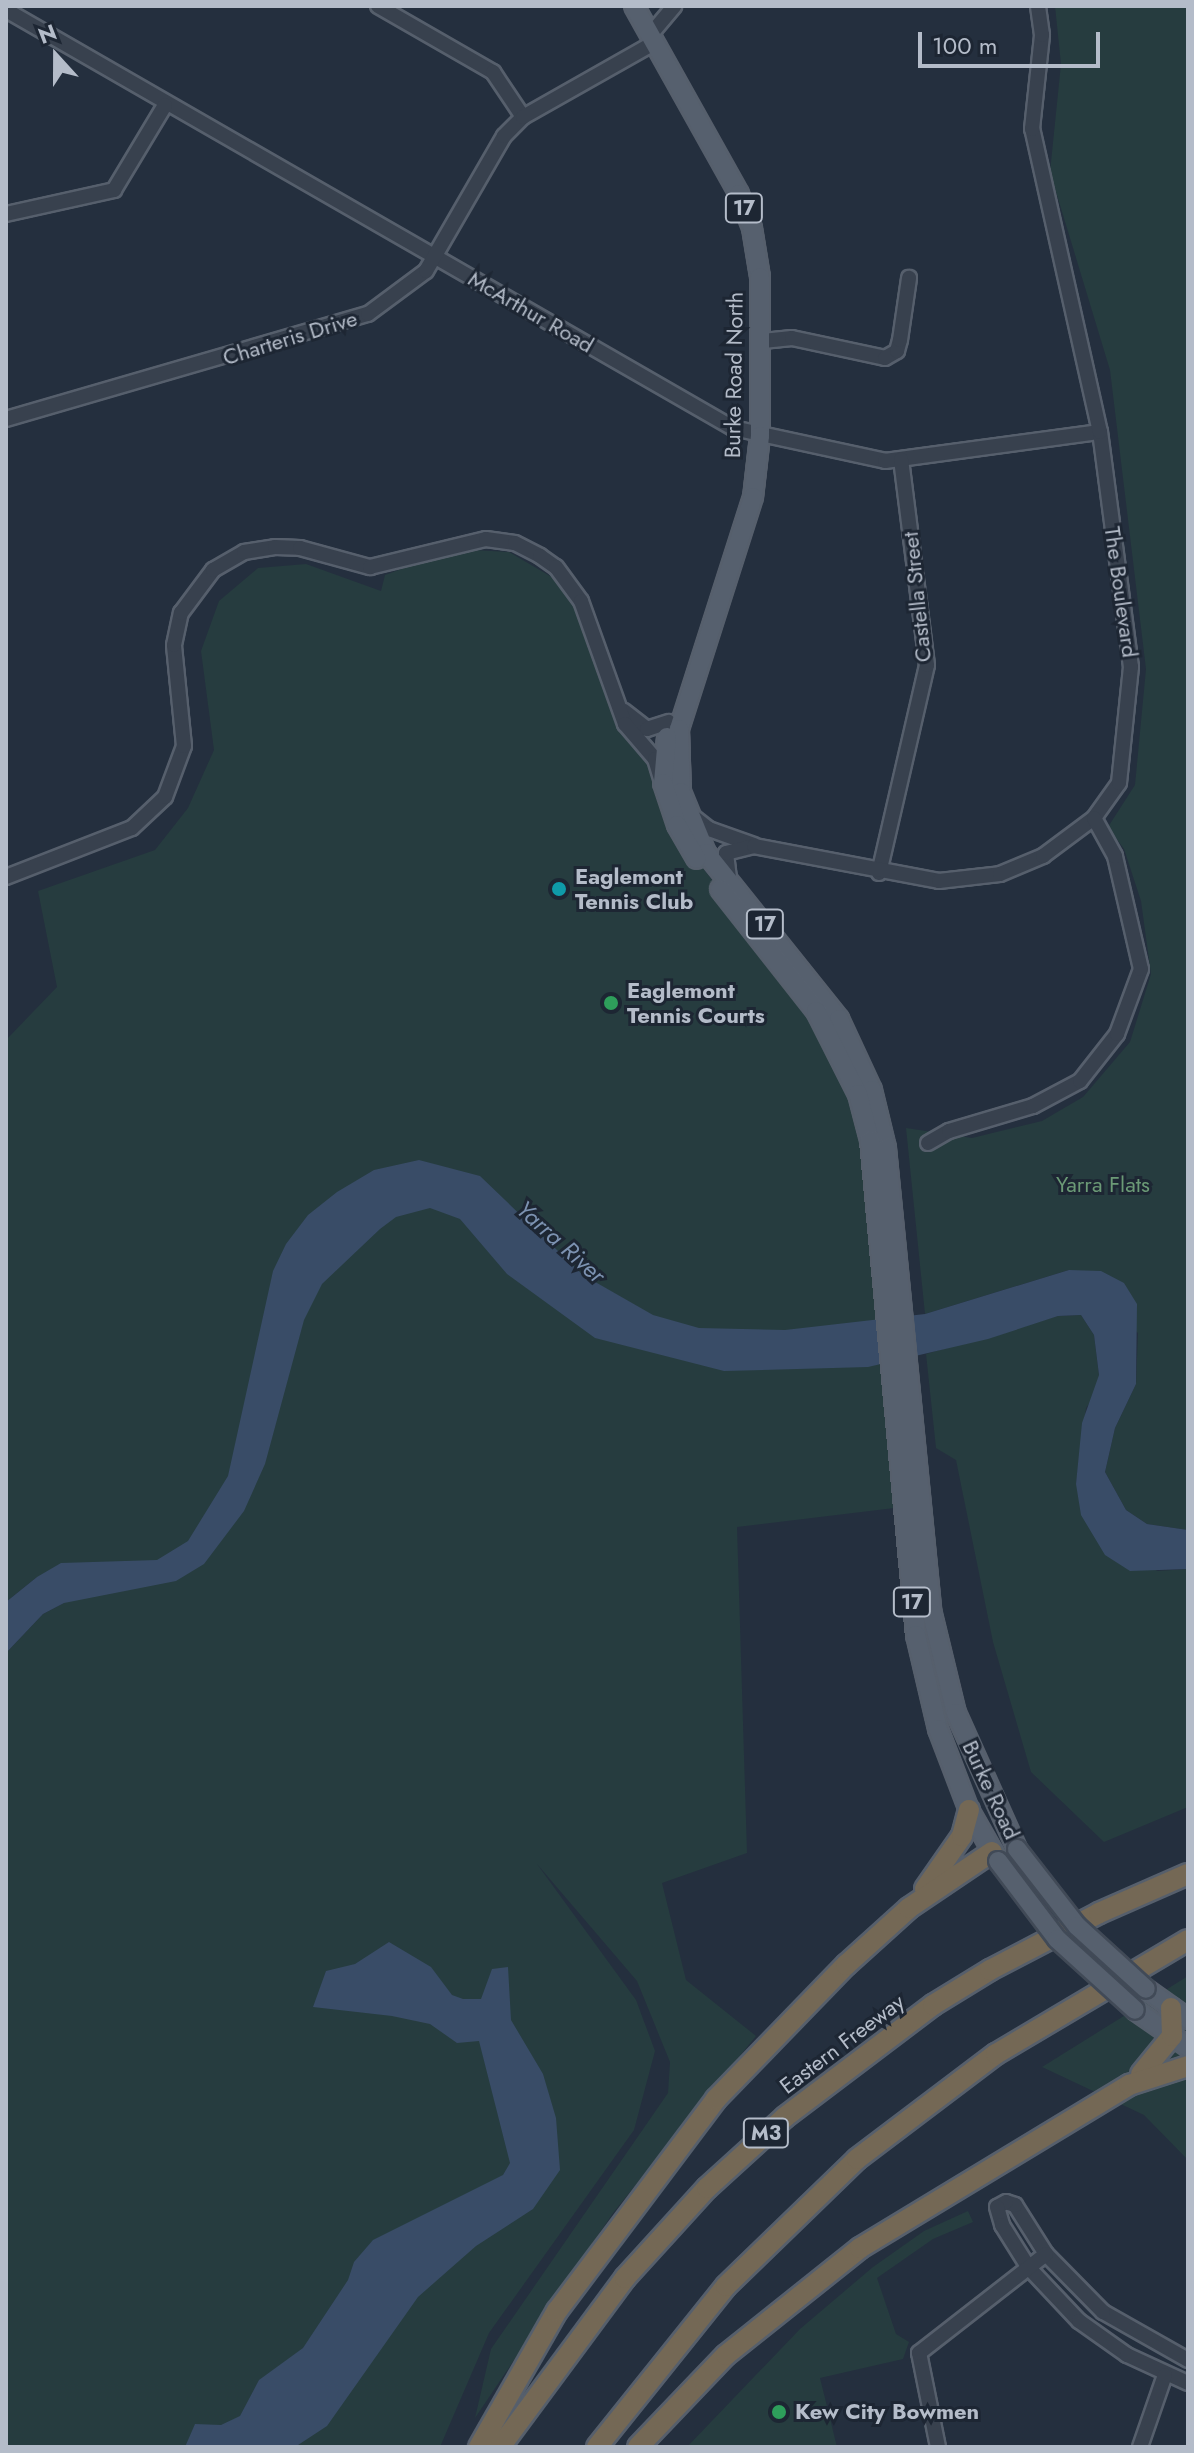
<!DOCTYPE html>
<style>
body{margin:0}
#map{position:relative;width:1194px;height:2453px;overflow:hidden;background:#242f3e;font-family:Jost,sans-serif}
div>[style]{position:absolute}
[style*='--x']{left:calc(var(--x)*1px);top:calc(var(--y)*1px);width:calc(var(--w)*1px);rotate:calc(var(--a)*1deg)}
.green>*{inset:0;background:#263c3f}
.water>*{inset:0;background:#394c67}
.roads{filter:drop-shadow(2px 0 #565f6c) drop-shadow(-2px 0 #565f6c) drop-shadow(0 2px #565f6c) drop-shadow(0 -2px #565f6c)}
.minor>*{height:14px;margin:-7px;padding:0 7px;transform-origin:7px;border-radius:7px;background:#38414e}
.major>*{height:18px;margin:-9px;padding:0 9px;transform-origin:9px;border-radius:9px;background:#56606e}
.highway>*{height:20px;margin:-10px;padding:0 10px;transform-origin:10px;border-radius:10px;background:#746855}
.bridges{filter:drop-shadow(2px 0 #414a57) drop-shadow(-2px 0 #414a57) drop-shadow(0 2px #414a57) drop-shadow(0 -2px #414a57)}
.major-bridge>*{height:18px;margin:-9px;padding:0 9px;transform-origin:9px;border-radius:9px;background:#56606e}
.dots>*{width:22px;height:22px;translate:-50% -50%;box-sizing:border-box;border:4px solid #1d2633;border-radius:50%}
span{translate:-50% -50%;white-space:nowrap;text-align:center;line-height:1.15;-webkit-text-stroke:6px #1d2633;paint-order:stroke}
.shield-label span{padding:2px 6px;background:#1d2633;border:2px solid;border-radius:6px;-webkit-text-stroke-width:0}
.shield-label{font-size:20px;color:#b4bcc9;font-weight:700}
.street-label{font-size:22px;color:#b4bcc9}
.poi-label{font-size:22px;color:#b4bcc9;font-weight:700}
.left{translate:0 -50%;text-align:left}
.park-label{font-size:22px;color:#6b9a76}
.water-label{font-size:24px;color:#7c92b1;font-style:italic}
.frame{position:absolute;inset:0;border:8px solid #b4bcc9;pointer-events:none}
.north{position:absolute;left:16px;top:16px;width:80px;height:80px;-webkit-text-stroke:6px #1d2633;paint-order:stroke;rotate:339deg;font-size:22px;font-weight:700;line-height:32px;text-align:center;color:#b4bcc9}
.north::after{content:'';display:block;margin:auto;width:28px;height:36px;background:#b4bcc9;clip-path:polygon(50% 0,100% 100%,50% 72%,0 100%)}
.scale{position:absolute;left:918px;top:32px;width:182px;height:36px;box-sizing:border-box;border:4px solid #b4bcc9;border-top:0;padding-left:10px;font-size:24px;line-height:28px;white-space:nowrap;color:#b4bcc9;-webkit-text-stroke:6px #1d2633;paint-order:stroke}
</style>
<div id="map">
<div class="green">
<i style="clip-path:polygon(1055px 6px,1188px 6px,1188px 1530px,1147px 1524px,1126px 1510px,1105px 1472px,1115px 1428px,1136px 1384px,1138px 1333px,1069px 1270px,925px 1314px,906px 1128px,972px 1138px,1042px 1121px,1083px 1097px,1130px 1042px,1151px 974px,1141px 901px,1124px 849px,1108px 827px,1135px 785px,1146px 669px,1110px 370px,1050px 172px,1061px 64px)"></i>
<i style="clip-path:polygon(456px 549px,509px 552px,567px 586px,627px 741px,664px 777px,689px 850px,826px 1028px,862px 1106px,911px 1506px,737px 1527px,747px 1853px,662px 1883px,686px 1980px,756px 2036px,613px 2213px,475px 2418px,491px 2349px,668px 2093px,670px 2062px,637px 1981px,537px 1864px,636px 2000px,655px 2051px,634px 2130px,489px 2333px,440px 2447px,6px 2447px,6px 1653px,43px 1614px,64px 1603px,37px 1577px,6px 1602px,6px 1040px,57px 987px,38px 891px,155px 850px,188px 808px,214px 750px,201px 651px,219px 601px,258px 568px,306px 564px,381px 591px,385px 575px)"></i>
<i style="clip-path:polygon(1081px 1315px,1094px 1335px,1099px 1375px,1096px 1394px,1086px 1408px,1076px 1484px,1157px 1571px,1188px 1569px,1188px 1807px,1104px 1842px,1031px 1772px,993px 1642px,956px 1460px,936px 1448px,926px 1354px,1058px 1316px)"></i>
<i style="clip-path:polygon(1188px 1976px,1188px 2160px,1144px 2115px,1042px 2067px)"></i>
<i style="clip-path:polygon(968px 2211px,973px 2222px,933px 2239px,877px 2278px,896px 2334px,909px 2342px,903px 2359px,820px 2378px,837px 2447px,687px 2447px,800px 2329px,873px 2267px,924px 2231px)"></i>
</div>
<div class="water">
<i style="clip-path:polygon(419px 1160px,480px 1176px,583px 1275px,653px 1315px,699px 1328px,785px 1330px,925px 1314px,1069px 1270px,1101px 1271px,1124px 1283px,1137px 1304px,1136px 1384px,1115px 1428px,1105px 1472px,1126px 1510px,1147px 1524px,1188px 1530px,1188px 1569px,1130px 1571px,1105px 1555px,1081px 1515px,1076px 1484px,1082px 1423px,1099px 1375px,1094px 1335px,1081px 1315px,1058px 1316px,988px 1339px,868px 1367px,724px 1371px,595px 1338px,507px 1274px,460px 1219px,430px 1208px,396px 1217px,380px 1229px,322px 1284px,304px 1320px,265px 1464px,244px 1511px,204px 1564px,176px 1581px,64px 1603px,43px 1614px,6px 1653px,6px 1602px,37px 1577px,61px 1563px,157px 1560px,188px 1541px,228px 1476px,273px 1271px,286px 1244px,308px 1215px,337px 1192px,374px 1170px)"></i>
<i style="clip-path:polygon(389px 1942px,431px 1967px,452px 1995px,463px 1999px,481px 1999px,492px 1969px,508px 1967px,511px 2020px,543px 2074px,556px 2118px,560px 2170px,533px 2209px,476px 2246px,418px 2297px,327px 2426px,295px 2447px,185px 2447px,195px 2424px,221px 2425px,240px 2416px,259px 2380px,303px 2348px,348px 2280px,354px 2262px,373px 2240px,503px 2175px,510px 2163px,479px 2041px,457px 2043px,430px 2024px,392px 2016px,313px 2007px,326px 1971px,355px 1964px)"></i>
</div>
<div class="roads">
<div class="minor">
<i style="--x:378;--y:6;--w:133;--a:29.9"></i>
<i style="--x:493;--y:72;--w:54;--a:56.3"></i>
<i style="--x:6;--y:10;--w:839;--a:29.9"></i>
<i style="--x:733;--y:428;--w:156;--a:12.2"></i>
<i style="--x:885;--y:461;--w:217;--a:-7.7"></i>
<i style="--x:650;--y:35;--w:38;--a:-50"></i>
<i style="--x:6;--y:214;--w:111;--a:-12.5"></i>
<i style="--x:114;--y:190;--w:99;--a:-59"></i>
<i style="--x:763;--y:341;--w:29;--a:-6"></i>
<i style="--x:792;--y:338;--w:95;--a:12.1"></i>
<i style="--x:885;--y:358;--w:14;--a:-30"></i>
<i style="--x:897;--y:351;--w:11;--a:-75"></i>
<i style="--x:900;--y:340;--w:63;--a:-81.7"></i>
<i style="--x:6;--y:419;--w:377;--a:-16.2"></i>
<i style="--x:368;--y:314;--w:72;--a:-36.6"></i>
<i style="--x:426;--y:271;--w:156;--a:-60"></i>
<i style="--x:504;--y:136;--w:27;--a:-45"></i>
<i style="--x:523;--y:117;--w:150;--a:-29.5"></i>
<i style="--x:624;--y:711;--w:29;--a:38"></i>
<i style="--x:647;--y:729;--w:23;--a:-18"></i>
<i style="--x:691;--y:815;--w:23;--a:38"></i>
<i style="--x:709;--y:829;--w:48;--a:19.6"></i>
<i style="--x:879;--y:873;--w:213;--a:-77"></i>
<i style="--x:927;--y:665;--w:207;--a:-97.2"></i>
<i style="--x:6;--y:877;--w:135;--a:-21.3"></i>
<i style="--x:132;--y:828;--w:45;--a:-43.2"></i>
<i style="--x:165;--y:797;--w:54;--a:-69.6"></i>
<i style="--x:184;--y:746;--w:101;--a:-95.7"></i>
<i style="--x:174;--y:645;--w:33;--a:-78"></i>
<i style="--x:181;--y:613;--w:54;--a:-53.3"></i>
<i style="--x:213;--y:570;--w:36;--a:-30"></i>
<i style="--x:244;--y:552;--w:31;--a:-9"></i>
<i style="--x:275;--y:547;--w:25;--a:2"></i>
<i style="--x:300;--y:548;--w:73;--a:15.2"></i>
<i style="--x:370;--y:567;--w:119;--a:-13.6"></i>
<i style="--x:486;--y:539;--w:29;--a:8"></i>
<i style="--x:515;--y:543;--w:28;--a:27"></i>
<i style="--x:540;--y:556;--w:19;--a:35"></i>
<i style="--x:556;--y:567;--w:42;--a:53.7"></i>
<i style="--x:581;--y:601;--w:131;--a:70.3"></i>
<i style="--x:625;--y:724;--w:46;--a:49.4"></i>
<i style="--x:655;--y:759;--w:21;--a:73"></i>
<i style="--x:729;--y:878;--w:25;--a:-97"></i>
<i style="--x:726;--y:853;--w:29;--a:-14"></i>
<i style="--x:754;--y:846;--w:188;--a:10.7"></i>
<i style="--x:939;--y:881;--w:61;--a:-6.5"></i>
<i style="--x:1000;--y:874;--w:47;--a:-22.7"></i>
<i style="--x:1043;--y:856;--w:64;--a:-36.7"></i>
<i style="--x:1094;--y:818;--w:43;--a:-54.5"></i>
<i style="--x:1119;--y:783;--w:117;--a:-84.1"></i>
<i style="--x:1131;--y:667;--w:237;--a:-97.5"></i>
<i style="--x:1100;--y:432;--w:311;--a:-102.6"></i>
<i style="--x:1032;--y:129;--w:95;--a:-83.9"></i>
<i style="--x:1042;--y:35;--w:29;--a:-98"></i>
<i style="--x:928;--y:1143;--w:24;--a:-30"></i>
<i style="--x:949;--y:1131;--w:88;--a:-16.6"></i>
<i style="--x:1033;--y:1106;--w:53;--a:-28"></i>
<i style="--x:1080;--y:1081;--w:60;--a:-51.8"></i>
<i style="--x:1117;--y:1034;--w:69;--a:-69.7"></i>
<i style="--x:1141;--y:969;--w:116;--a:-103"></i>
<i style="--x:1115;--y:856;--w:43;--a:-118.9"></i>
<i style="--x:1188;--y:2360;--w:98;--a:-150.5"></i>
<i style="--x:1103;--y:2312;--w:81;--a:-134.5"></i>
<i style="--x:1046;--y:2254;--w:58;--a:-122.3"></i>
<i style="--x:1015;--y:2205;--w:9;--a:-162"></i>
<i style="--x:1006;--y:2202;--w:10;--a:151"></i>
<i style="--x:997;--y:2207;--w:19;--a:74"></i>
<i style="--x:1002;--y:2225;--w:51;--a:57.9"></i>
<i style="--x:1029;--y:2268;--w:73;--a:46.7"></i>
<i style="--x:1079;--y:2321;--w:59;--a:35.3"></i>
<i style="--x:1127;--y:2355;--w:67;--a:24.7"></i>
<i style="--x:938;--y:2447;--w:96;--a:-101.4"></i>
<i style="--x:919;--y:2353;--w:161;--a:-37.9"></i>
<i style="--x:1140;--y:2447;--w:76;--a:-70.9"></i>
</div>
<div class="major">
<i style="--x:634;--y:6;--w:215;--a:60.8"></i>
<i style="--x:739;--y:194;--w:36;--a:69"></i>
<i style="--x:752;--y:228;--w:50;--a:80.7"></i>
<i style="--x:760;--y:277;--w:159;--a:90"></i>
<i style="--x:760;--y:436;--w:61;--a:96.5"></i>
<i style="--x:753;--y:497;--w:244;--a:107.7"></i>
<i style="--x:679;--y:729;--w:63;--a:88.2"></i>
<i style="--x:681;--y:792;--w:66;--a:67.7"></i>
<i style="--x:706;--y:853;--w:213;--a:51.3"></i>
<i style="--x:839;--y:1019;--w:78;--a:65.1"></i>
<i style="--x:872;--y:1090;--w:60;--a:76.4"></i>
<i style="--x:886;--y:1148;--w:468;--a:84.4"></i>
<i style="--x:932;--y:1614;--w:102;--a:76.4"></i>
<i style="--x:956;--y:1713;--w:149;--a:65.8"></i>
<i style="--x:667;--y:737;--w:46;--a:95"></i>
<i style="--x:663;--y:783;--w:44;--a:71.6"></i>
<i style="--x:677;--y:825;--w:39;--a:60"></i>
<i style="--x:720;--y:889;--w:155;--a:51.8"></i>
<i style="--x:816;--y:1011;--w:93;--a:63.2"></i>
<i style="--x:858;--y:1094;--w:48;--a:75.4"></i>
<i style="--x:870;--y:1140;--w:497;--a:84.7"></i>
<i style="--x:916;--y:1635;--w:97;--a:76.8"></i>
<i style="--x:938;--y:1729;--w:87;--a:69.1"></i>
<i style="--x:969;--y:1810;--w:59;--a:60.4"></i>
<i style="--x:1146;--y:1989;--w:52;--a:35.5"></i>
<i style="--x:1135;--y:2010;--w:65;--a:34.9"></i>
</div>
<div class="highway">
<i style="--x:925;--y:1889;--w:65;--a:-55.1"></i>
<i style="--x:962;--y:1836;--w:27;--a:-75"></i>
<i style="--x:1141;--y:2074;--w:49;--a:-50.8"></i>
<i style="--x:1172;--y:2036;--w:28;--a:-92"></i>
<i style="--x:479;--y:2447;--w:157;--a:-60.2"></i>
<i style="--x:557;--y:2311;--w:265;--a:-53.1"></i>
<i style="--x:716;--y:2099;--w:187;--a:-45.9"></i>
<i style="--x:846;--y:1965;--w:85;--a:-42.1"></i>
<i style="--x:909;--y:1908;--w:100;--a:-34"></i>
<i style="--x:500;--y:2447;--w:210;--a:-53.5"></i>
<i style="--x:625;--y:2278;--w:122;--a:-47.7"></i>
<i style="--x:707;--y:2188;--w:105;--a:-42.3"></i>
<i style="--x:785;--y:2117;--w:186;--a:-37.1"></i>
<i style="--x:933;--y:2005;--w:67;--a:-31.6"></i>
<i style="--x:990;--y:1970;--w:123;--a:-27.6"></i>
<i style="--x:1099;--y:1913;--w:97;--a:-23.7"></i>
<i style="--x:597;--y:2447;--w:206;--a:-51.3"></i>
<i style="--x:726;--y:2286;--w:182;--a:-44.1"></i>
<i style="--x:857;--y:2159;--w:174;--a:-37.1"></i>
<i style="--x:996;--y:2054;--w:223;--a:-30.7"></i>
<i style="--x:638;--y:2447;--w:127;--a:-46.3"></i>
<i style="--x:726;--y:2355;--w:171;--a:-38.6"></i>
<i style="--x:860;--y:2248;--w:315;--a:-31.2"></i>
<i style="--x:1129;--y:2085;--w:62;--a:-17.9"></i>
</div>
</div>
<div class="bridges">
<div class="major-bridge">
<i style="--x:1017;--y:1849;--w:98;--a:52.1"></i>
<i style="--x:1077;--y:1926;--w:93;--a:42.4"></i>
<i style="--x:998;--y:1861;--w:98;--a:52.9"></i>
<i style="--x:1057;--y:1939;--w:105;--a:42.3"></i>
</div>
</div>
<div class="dots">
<i style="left:559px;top:889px;background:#0f9aa8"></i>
<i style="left:611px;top:1003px;background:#2e9e5b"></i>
<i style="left:779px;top:2412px;background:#2e9e5b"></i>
</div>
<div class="shield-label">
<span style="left:744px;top:208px">17</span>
<span style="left:765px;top:924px">17</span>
<span style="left:912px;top:1602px">17</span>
<span style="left:766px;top:2133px">M3</span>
</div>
<div class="street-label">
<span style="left:531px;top:312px;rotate:30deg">McArthur Road</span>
<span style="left:290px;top:338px;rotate:-17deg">Charteris Drive</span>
<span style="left:734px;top:375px;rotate:-89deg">Burke Road North</span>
<span style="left:1121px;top:592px;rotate:82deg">The Boulevard</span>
<span style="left:917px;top:597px;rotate:-96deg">Castella Street</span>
<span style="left:991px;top:1790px;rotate:65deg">Burke Road</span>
<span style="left:842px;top:2044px;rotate:-37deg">Eastern Freeway</span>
</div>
<div class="poi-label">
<span class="left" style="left:575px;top:889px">Eaglemont<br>Tennis Club</span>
<span class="left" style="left:627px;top:1003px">Eaglemont<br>Tennis Courts</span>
<span class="left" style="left:795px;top:2412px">Kew City Bowmen</span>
</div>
<div class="park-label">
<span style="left:1103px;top:1185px">Yarra Flats</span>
</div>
<div class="water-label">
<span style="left:561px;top:1242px;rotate:42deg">Yarra River</span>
</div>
<div class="frame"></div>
<div class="north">N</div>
<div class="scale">100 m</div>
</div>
